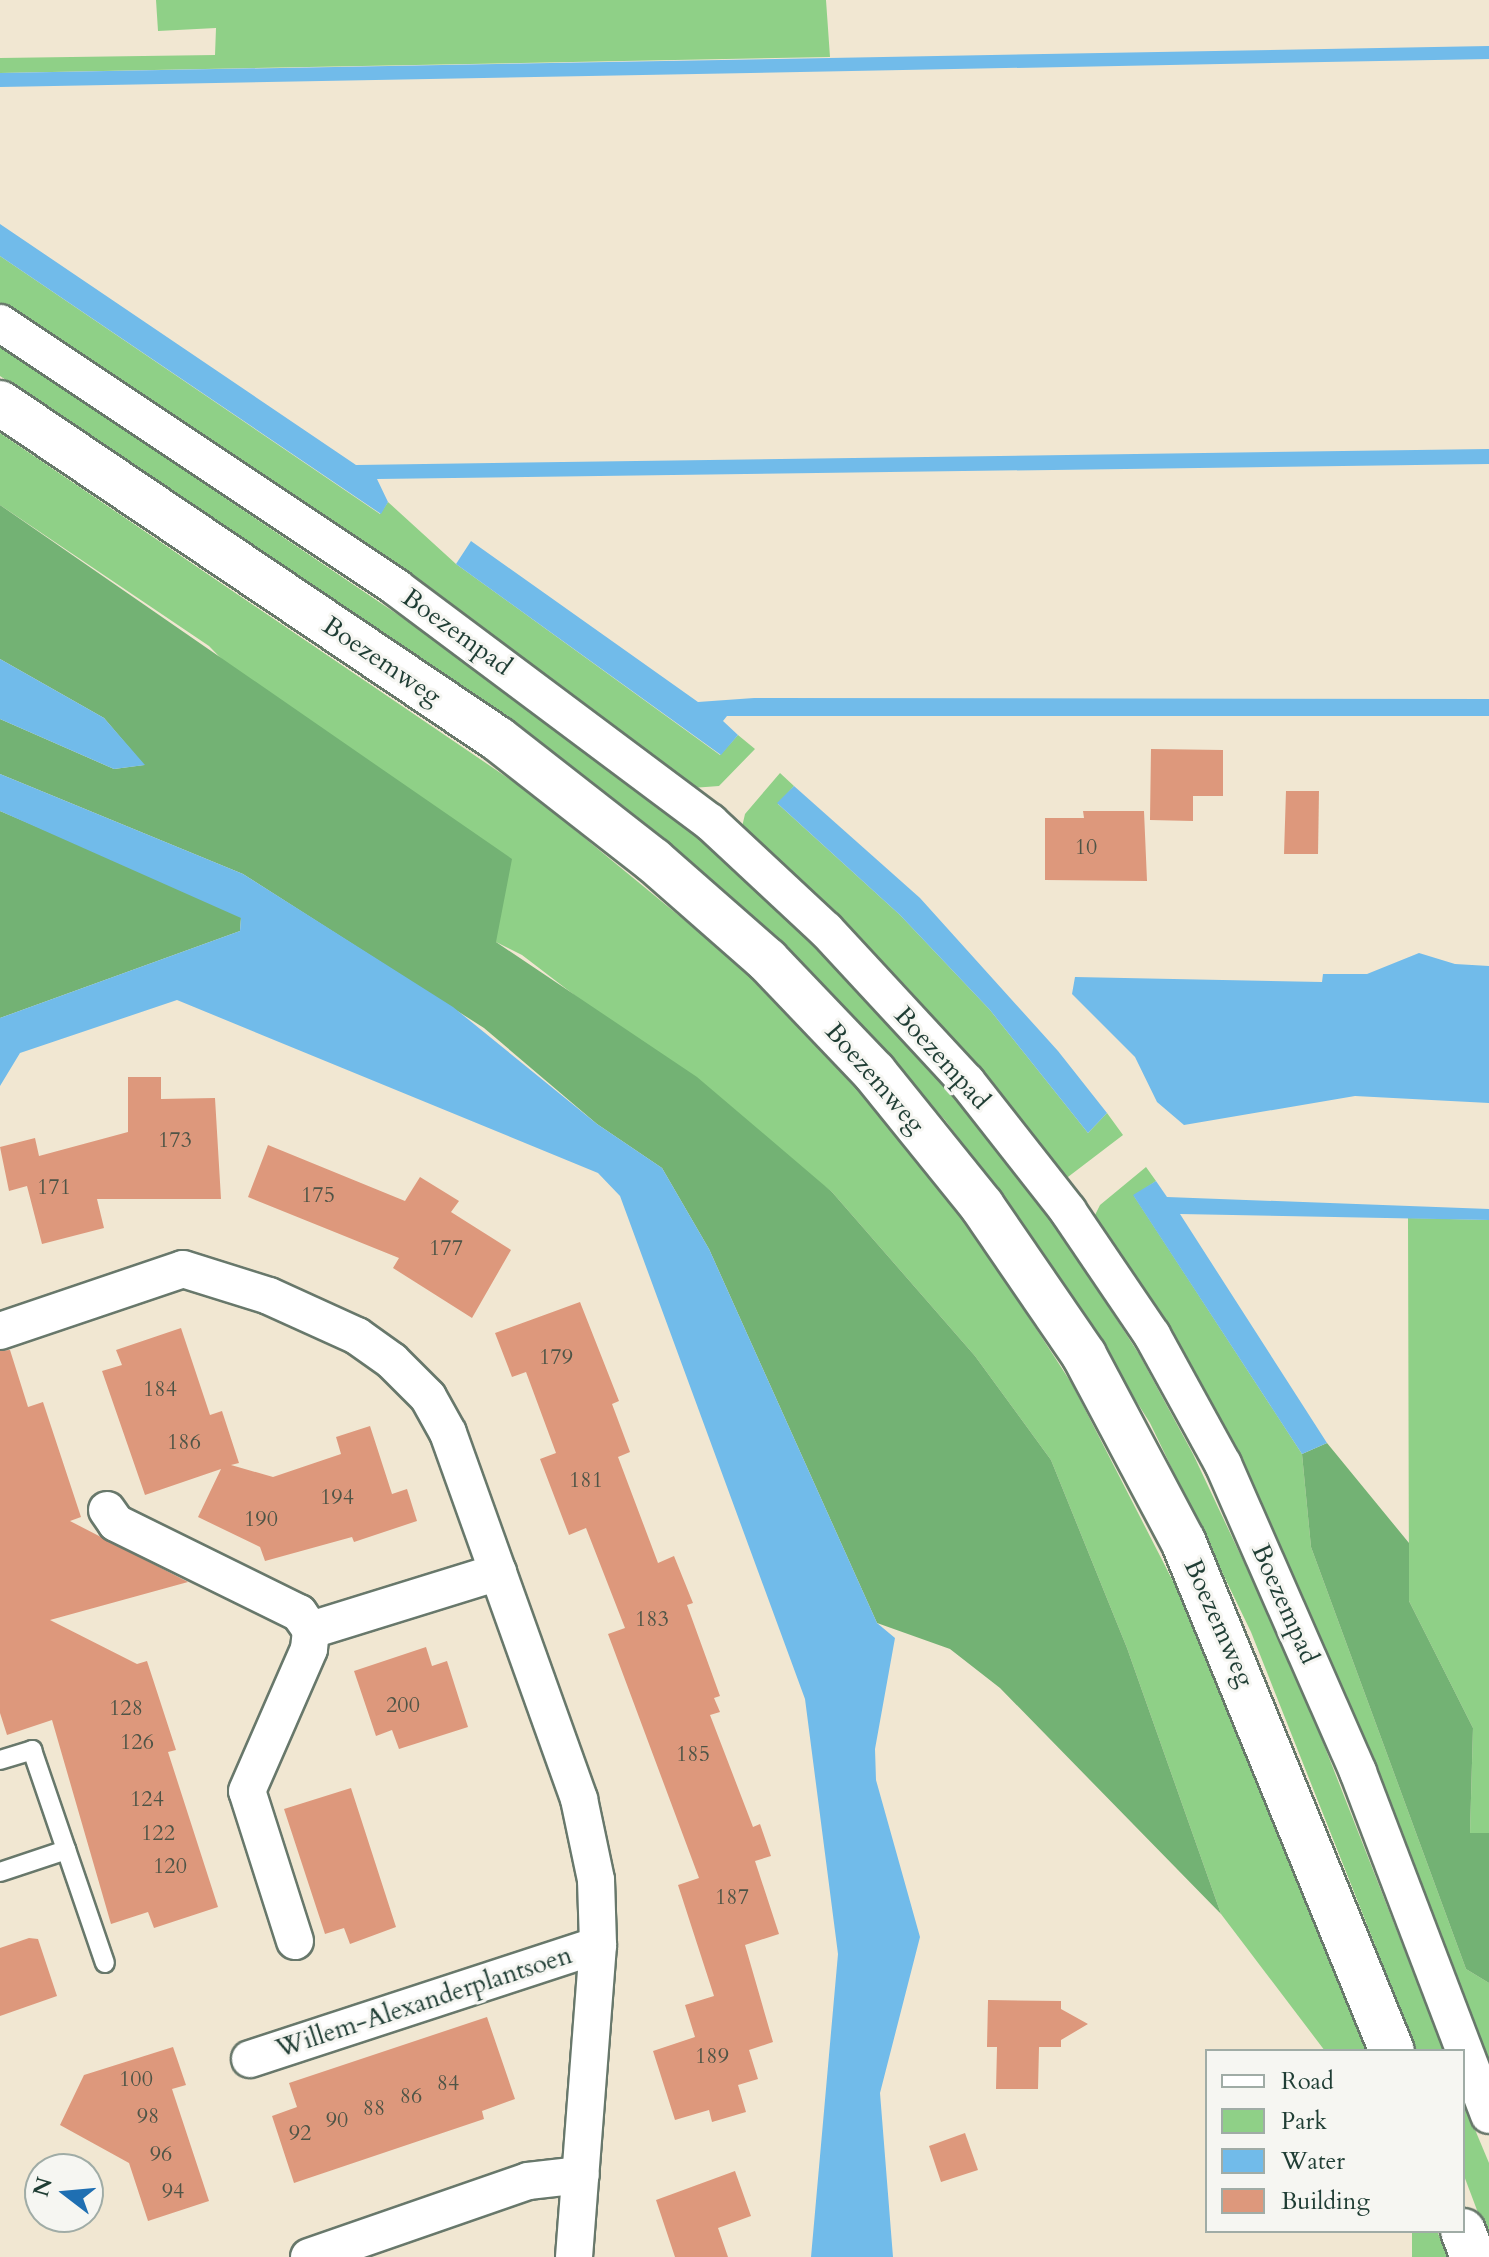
<!DOCTYPE html>
<style>
body{margin:0}
#map{position:relative;width:1489px;height:2257px;overflow:hidden;background:#f1e7d2;font-family:Cardo,serif}
div>[style]{position:absolute}
[style*='--x']{left:calc(var(--x)*1px);top:calc(var(--y)*1px);width:calc(var(--w)*1px);rotate:calc(var(--a)*1deg)}
.green>*{inset:0;background:#8fd087}
.forest>*{inset:0;background:#73b274}
.water>*{inset:0;background:#71bbea}
.building>*{inset:0;background:#dd987c}
.roads{filter:drop-shadow(2px 0 #68786b) drop-shadow(-2px 0 #68786b) drop-shadow(0 2px #68786b) drop-shadow(0 -2px #68786b)}
.service>*{height:18px;margin:-9px;padding:0 9px;transform-origin:9px;border-radius:9px;background:#fff}
.minor>*{height:36px;margin:-18px;padding:0 18px;transform-origin:18px;border-radius:18px;background:#fff}
.secondary>*{height:44px;margin:-22px;padding:0 22px;transform-origin:22px;border-radius:22px;background:#fff}
span{translate:-50% -50%;white-space:nowrap;text-align:center;line-height:1.15;-webkit-text-stroke:6px #f6f6f2;paint-order:stroke}
.number-label{font-size:22px;color:#4e5446}
.number-label span{-webkit-text-stroke-width:0}
.street-label{font-size:26px;color:#1f3d34}
.legend{position:absolute;left:1205px;top:2049px;width:260px;height:184px;box-sizing:border-box;background:#f6f6f2;border:2px solid #a0aca6;margin:0;padding:10px 14px;list-style:none;font-size:24px;color:#1f3d34}
.legend li{display:flex;align-items:center;gap:16px;height:40px}
.legend b{width:40px;border:2px solid #a0aca6}
.north{position:absolute;left:24px;top:2153px;width:80px;height:80px;box-sizing:border-box;background:#f6f6f2;border:2px solid #a0aca6;border-radius:50%;rotate:286deg;font-size:22px;font-weight:700;line-height:32px;text-align:center;color:#1f3d34}
.north::after{content:'';display:block;margin:auto;width:28px;height:36px;background:#1f6fb2;clip-path:polygon(50% 0,100% 100%,50% 72%,0 100%)}
</style>
<div id="map">
<div class="green">
<i style="clip-path:polygon(156px 0,826px 0,830px 57px,0 73px,0 58px,215px 55px,216px 28px,158px 31px)"></i>
<i style="clip-path:polygon(0 256px,380px 514px,388px 502px,456px 564px,720px 755px,738px 735px,755px 749px,719px 786px,692px 788px,542px 673px,0 306px)"></i>
<i style="clip-path:polygon(0 346px,428px 635px,628px 779px,727px 859px,858px 985px,927px 1060px,1068px 1244px,1139px 1354px,1193px 1454px,1295px 1671px,1444px 2051px,1417px 2051px,1251px 1632px,1150px 1423px,1033px 1238px,945px 1120px,799px 960px,614px 799px,416px 656px,0 376px)"></i>
<i style="clip-path:polygon(0 433px,530px 793px,734px 961px,853px 1084px,973px 1231px,1072px 1384px,1180px 1595px,1366px 2051px,1325px 2051px,1221px 1914px,1127px 1648px,1051px 1460px,975px 1356px,832px 1192px,522px 955px,496px 942px,209px 646px,0 505px)"></i>
<i style="clip-path:polygon(780px 773px,794px 786px,778px 804px,900px 915px,990px 1010px,1088px 1133px,1107px 1113px,1123px 1135px,1064px 1180px,1029px 1129px,907px 987px,742px 827px,745px 814px)"></i>
<i style="clip-path:polygon(1146px 1167px,1156px 1181px,1134px 1196px,1302px 1454px,1311px 1547px,1466px 1969px,1489px 1983px,1489px 2075px,1093px 1219px,1100px 1205px)"></i>
<i style="clip-path:polygon(1408px 1218px,1489px 1220px,1489px 1833px,1470px 1834px,1473px 1728px,1409px 1601px)"></i>
<i style="clip-path:polygon(1463px 2101px,1489px 2163px,1489px 2242px,1463px 2173px)"></i>
<i style="clip-path:polygon(1412px 2231px,1437px 2231px,1448px 2257px,1412px 2257px)"></i>
</div>
<div class="forest">
<i style="clip-path:polygon(0 505px,512px 859px,496px 942px,697px 1077px,832px 1192px,975px 1356px,1051px 1460px,1127px 1648px,1221px 1914px,1000px 1688px,950px 1649px,877px 1623px,709px 1249px,662px 1168px,597px 1124px,484px 1028px,243px 874px,0 774px,0 719px,114px 769px,144px 765px,104px 718px,0 659px)"></i>
<i style="clip-path:polygon(0 811px,204px 898px,241px 917px,240px 931px,0 1018px)"></i>
<i style="clip-path:polygon(1327px 1443px,1409px 1543px,1409px 1601px,1473px 1728px,1470px 1833px,1489px 1833px,1489px 1983px,1466px 1969px,1311px 1547px,1302px 1454px)"></i>
</div>
<div class="water">
<i style="clip-path:polygon(1489px 46px,1489px 59px,0 87px,0 73px)"></i>
<i style="clip-path:polygon(0 224px,356px 465px,1489px 449px,1489px 464px,377px 479px,388px 502px,381px 514px,0 256px)"></i>
<i style="clip-path:polygon(471px 541px,698px 702px,754px 698px,1489px 699px,1489px 716px,727px 716px,723px 721px,738px 735px,721px 755px,456px 564px)"></i>
<i style="clip-path:polygon(0 659px,104px 718px,145px 765px,114px 769px,0 719px)"></i>
<i style="clip-path:polygon(0 774px,243px 874px,453px 1007px,597px 1124px,662px 1168px,709px 1249px,877px 1623px,895px 1638px,875px 1749px,876px 1780px,920px 1937px,880px 2093px,893px 2257px,811px 2257px,838px 1954px,805px 1699px,620px 1196px,598px 1173px,177px 1000px,20px 1053px,0 1086px,0 1018px,240px 931px,241px 918px,0 811px)"></i>
<i style="clip-path:polygon(794px 786px,920px 898px,1058px 1051px,1107px 1113px,1088px 1133px,990px 1010px,900px 915px,777px 803px)"></i>
<i style="clip-path:polygon(1419px 953px,1455px 964px,1489px 966px,1489px 1103px,1355px 1096px,1184px 1125px,1157px 1102px,1135px 1057px,1072px 994px,1075px 977px,1322px 982px,1323px 974px,1367px 974px)"></i>
<i style="clip-path:polygon(1156px 1181px,1167px 1197px,1489px 1209px,1489px 1220px,1180px 1214px,1327px 1443px,1302px 1454px,1133px 1195px)"></i>
</div>
<div class="building">
<i style="clip-path:polygon(1151px 749px,1223px 750px,1223px 796px,1193px 796px,1193px 821px,1150px 820px)"></i>
<i style="clip-path:polygon(1286px 791px,1319px 791px,1318px 854px,1284px 854px)"></i>
<i style="clip-path:polygon(1083px 811px,1144px 811px,1147px 881px,1045px 880px,1045px 818px,1084px 818px)"></i>
<i style="clip-path:polygon(128px 1077px,161px 1077px,161px 1099px,215px 1098px,221px 1199px,97px 1199px,104px 1228px,42px 1244px,27px 1186px,9px 1191px,0 1147px,35px 1138px,39px 1156px,128px 1132px)"></i>
<i style="clip-path:polygon(268px 1145px,405px 1201px,420px 1177px,459px 1201px,451px 1212px,511px 1250px,472px 1318px,393px 1268px,399px 1258px,248px 1197px)"></i>
<i style="clip-path:polygon(580px 1302px,619px 1401px,612px 1404px,630px 1452px,618px 1457px,658px 1563px,674px 1556px,693px 1603px,687px 1605px,720px 1696px,714px 1698px,720px 1712px,710px 1715px,753px 1827px,760px 1824px,771px 1856px,755px 1861px,779px 1934px,745px 1945px,773px 2042px,749px 2050px,758px 2079px,738px 2085px,746px 2112px,712px 2122px,709px 2110px,675px 2120px,653px 2051px,695px 2037px,685px 2005px,714px 1996px,678px 1885px,699px 1878px,608px 1634px,625px 1628px,586px 1528px,569px 1535px,540px 1459px,556px 1453px,526px 1372px,512px 1377px,495px 1333px)"></i>
<i style="clip-path:polygon(181px 1328px,210px 1415px,222px 1411px,239px 1463px,231px 1465px,273px 1477px,341px 1454px,336px 1437px,370px 1426px,392px 1494px,407px 1489px,417px 1521px,354px 1542px,352px 1537px,265px 1561px,260px 1547px,198px 1517px,221px 1469px,145px 1495px,102px 1371px,122px 1365px,116px 1350px)"></i>
<i style="clip-path:polygon(10px 1350px,28px 1407px,43px 1402px,81px 1517px,70px 1521px,188px 1582px,50px 1620px,137px 1664px,147px 1661px,176px 1750px,168px 1752px,218px 1907px,154px 1928px,148px 1912px,111px 1924px,52px 1720px,7px 1735px,0 1713px,0 1351px)"></i>
<i style="clip-path:polygon(426px 1647px,432px 1666px,447px 1661px,468px 1727px,399px 1749px,392px 1730px,376px 1736px,354px 1671px)"></i>
<i style="clip-path:polygon(351px 1788px,396px 1927px,350px 1944px,344px 1928px,325px 1934px,284px 1809px)"></i>
<i style="clip-path:polygon(29px 1938px,38px 1939px,57px 1996px,0 2016px,0 1948px)"></i>
<i style="clip-path:polygon(988px 2000px,1061px 2001px,1061px 2009px,1088px 2024px,1061px 2040px,1061px 2047px,1039px 2047px,1038px 2089px,996px 2089px,997px 2047px,987px 2047px)"></i>
<i style="clip-path:polygon(487px 2017px,515px 2099px,482px 2111px,484px 2119px,294px 2183px,272px 2116px,297px 2107px,289px 2083px)"></i>
<i style="clip-path:polygon(173px 2047px,186px 2085px,172px 2089px,209px 2201px,148px 2221px,129px 2163px,60px 2125px,84px 2075px)"></i>
<i style="clip-path:polygon(965px 2133px,978px 2170px,941px 2182px,929px 2146px)"></i>
<i style="clip-path:polygon(735px 2171px,751px 2216px,718px 2228px,728px 2257px,675px 2257px,656px 2200px)"></i>
</div>
<div class="roads">
<div class="service">
<i style="--x:0;--y:1760;--w:34;--a:-17"></i>
<i style="--x:32;--y:1750;--w:225;--a:71.1"></i>
<i style="--x:0;--y:1872;--w:70;--a:-18.4"></i>
</div>
<div class="minor">
<i style="--x:0;--y:323;--w:477;--a:33.7"></i>
<i style="--x:397;--y:588;--w:391;--a:36.8"></i>
<i style="--x:710;--y:822;--w:158;--a:43"></i>
<i style="--x:826;--y:930;--w:207;--a:47.2"></i>
<i style="--x:967;--y:1082;--w:164;--a:51.9"></i>
<i style="--x:1068;--y:1211;--w:150;--a:55.9"></i>
<i style="--x:1152;--y:1335;--w:147;--a:61.2"></i>
<i style="--x:1223;--y:1464;--w:336;--a:66.3"></i>
<i style="--x:1358;--y:1772;--w:367;--a:69.1"></i>
<i style="--x:0;--y:1331;--w:193;--a:-18.7"></i>
<i style="--x:183;--y:1269;--w:90;--a:17.4"></i>
<i style="--x:269;--y:1296;--w:97;--a:24.4"></i>
<i style="--x:357;--y:1336;--w:43;--a:35.5"></i>
<i style="--x:392;--y:1361;--w:51;--a:45"></i>
<i style="--x:428;--y:1397;--w:41;--a:60.9"></i>
<i style="--x:448;--y:1433;--w:389;--a:70.3"></i>
<i style="--x:579;--y:1799;--w:83;--a:78.1"></i>
<i style="--x:596;--y:1880;--w:65;--a:88.2"></i>
<i style="--x:598;--y:1945;--w:313;--a:94.4"></i>
<i style="--x:107;--y:1510;--w:16;--a:55"></i>
<i style="--x:116;--y:1523;--w:204;--a:26.2"></i>
<i style="--x:299;--y:1613;--w:21;--a:55"></i>
<i style="--x:311;--y:1630;--w:196;--a:-17.2"></i>
<i style="--x:295;--y:1941;--w:157;--a:-107.7"></i>
<i style="--x:247;--y:1791;--w:155;--a:-66.4"></i>
<i style="--x:309;--y:1649;--w:19;--a:-84"></i>
<i style="--x:250;--y:2059;--w:366;--a:-18.1"></i>
<i style="--x:309;--y:2257;--w:232;--a:-19.1"></i>
<i style="--x:528;--y:2181;--w:53;--a:-6.5"></i>
</div>
<div class="secondary">
<i style="--x:0;--y:403;--w:601;--a:34.01"></i>
<i style="--x:498;--y:739;--w:197;--a:38"></i>
<i style="--x:653;--y:860;--w:152;--a:41.3"></i>
<i style="--x:767;--y:960;--w:155;--a:46.3"></i>
<i style="--x:874;--y:1072;--w:172;--a:51.1"></i>
<i style="--x:982;--y:1206;--w:181;--a:55.6"></i>
<i style="--x:1084;--y:1355;--w:211;--a:62"></i>
<i style="--x:1183;--y:1541;--w:551;--a:67.72"></i>
<i style="--x:1463;--y:2231;--w:28;--a:69"></i>
</div>
</div>
<div class="number-label">
<span style="left:1086px;top:848px">10</span>
<span style="left:175px;top:1141px">173</span>
<span style="left:54px;top:1188px">171</span>
<span style="left:318px;top:1196px">175</span>
<span style="left:446px;top:1249px">177</span>
<span style="left:556px;top:1358px">179</span>
<span style="left:160px;top:1390px">184</span>
<span style="left:184px;top:1443px">186</span>
<span style="left:586px;top:1481px">181</span>
<span style="left:337px;top:1498px">194</span>
<span style="left:261px;top:1520px">190</span>
<span style="left:652px;top:1620px">183</span>
<span style="left:403px;top:1706px">200</span>
<span style="left:126px;top:1709px">128</span>
<span style="left:137px;top:1743px">126</span>
<span style="left:693px;top:1755px">185</span>
<span style="left:147px;top:1800px">124</span>
<span style="left:158px;top:1834px">122</span>
<span style="left:170px;top:1867px">120</span>
<span style="left:732px;top:1898px">187</span>
<span style="left:712px;top:2057px">189</span>
<span style="left:136px;top:2080px">100</span>
<span style="left:448px;top:2084px">84</span>
<span style="left:411px;top:2097px">86</span>
<span style="left:374px;top:2109px">88</span>
<span style="left:148px;top:2117px">98</span>
<span style="left:337px;top:2121px">90</span>
<span style="left:300px;top:2134px">92</span>
<span style="left:161px;top:2155px">96</span>
<span style="left:173px;top:2192px">94</span>
</div>
<div class="street-label">
<span style="left:457px;top:632px;rotate:36deg">Boezempad</span>
<span style="left:382px;top:661px;rotate:34deg">Boezemweg</span>
<span style="left:942px;top:1058px;rotate:48deg">Boezempad</span>
<span style="left:875px;top:1078px;rotate:49deg">Boezemweg</span>
<span style="left:1285px;top:1604px;rotate:66deg">Boezempad</span>
<span style="left:1219px;top:1623px;rotate:66deg">Boezemweg</span>
<span style="left:424px;top:2002px;rotate:-18deg">Willem-Alexanderplantsoen</span>
</div>
<ul class="legend">
<li><b style="height:10px;background:#fff"></b>Road</li>
<li><b style="height:22px;background:#8fd087"></b>Park</li>
<li><b style="height:22px;background:#71bbea"></b>Water</li>
<li><b style="height:22px;background:#dd987c"></b>Building</li>
</ul>
<div class="north">N</div>
</div>
